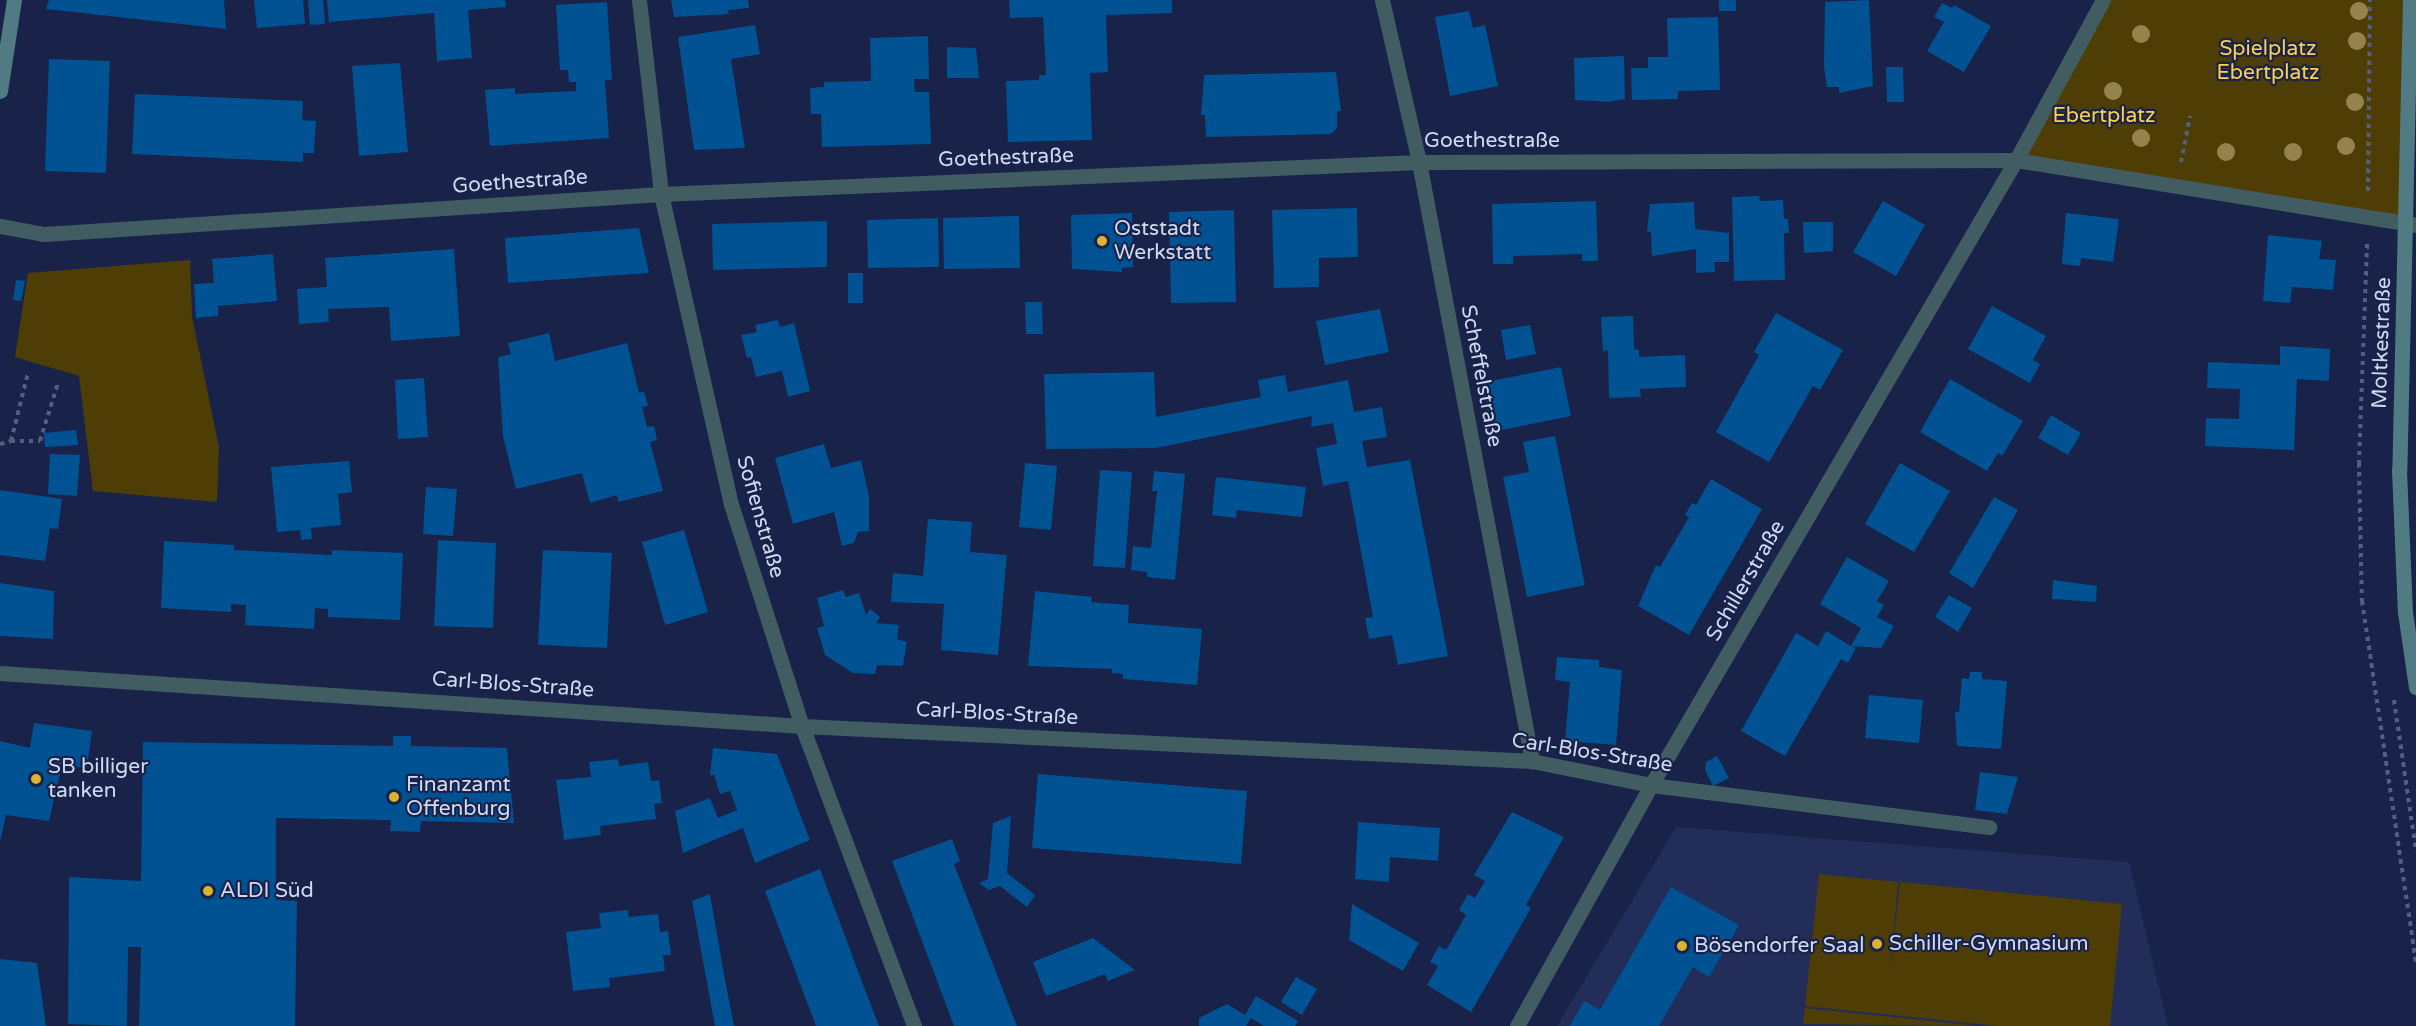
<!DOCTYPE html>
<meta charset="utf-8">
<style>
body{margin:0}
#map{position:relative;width:2416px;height:1026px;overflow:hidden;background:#19234a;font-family:"Varela Round",sans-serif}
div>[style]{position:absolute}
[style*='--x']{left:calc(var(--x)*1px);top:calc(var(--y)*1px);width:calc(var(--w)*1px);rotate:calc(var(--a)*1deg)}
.built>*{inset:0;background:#222d59}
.green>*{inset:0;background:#4e3e06}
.building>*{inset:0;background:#005293}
.path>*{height:4px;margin-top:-2px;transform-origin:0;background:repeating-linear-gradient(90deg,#545e80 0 4.5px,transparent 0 9px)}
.street>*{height:15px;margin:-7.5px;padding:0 7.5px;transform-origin:7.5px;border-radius:7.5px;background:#425d62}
.secondary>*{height:15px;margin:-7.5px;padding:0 7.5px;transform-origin:7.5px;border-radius:7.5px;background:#507b83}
.trees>*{width:18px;height:18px;margin:-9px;border-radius:50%;background:#95824d}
.dots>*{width:16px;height:16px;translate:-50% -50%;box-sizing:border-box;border:3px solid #19234a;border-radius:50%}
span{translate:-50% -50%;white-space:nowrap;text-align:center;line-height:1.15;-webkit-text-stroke:4.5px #19234a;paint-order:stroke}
.park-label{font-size:21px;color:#fad04f}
.street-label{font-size:21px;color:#d0d9f2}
.poi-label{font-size:21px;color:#d0d9f2}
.left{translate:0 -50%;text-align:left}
</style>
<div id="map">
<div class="built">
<i style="clip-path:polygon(1676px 827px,2129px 862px,2168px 1026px,1557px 1026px)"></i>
</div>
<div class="green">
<i style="clip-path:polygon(2103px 0,2408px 0,2407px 225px,2016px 160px)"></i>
<i style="clip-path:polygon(190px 260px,192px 317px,219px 447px,217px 502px,93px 491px,79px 376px,15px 357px,28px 273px)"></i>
<i style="clip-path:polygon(1819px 874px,1898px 882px,1890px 974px,1900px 882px,2122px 904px,2110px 1026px,1998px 1026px,1805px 1006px)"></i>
<i style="clip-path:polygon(1805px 1008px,1978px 1026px,1803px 1024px)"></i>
</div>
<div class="building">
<i style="clip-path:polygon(49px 0,224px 0,226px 29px,46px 9px)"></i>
<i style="clip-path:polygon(254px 0,303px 0,305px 24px,257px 28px)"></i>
<i style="clip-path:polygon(308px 0,323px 0,325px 24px,310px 25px)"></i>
<i style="clip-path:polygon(327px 0,505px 0,506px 7px,468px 10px,472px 58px,437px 61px,434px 13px,329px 22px)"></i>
<i style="clip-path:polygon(671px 0,748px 0,749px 8px,728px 10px,729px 14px,674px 17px)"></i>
<i style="clip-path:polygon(1009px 0,1172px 0,1172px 13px,1106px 15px,1108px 72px,1090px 73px,1092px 140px,1008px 142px,1006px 81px,1039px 80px,1039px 75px,1046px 75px,1043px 17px,1010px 18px)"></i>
<i style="clip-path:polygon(1719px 0,1736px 0,1736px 11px,1719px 11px)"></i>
<i style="clip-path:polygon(1869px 0,1873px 86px,1839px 93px,1839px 87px,1827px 87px,1824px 67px,1825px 2px)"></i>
<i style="clip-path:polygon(607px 2px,612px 80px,605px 80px,609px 138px,490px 146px,485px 90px,515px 88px,515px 94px,576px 91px,576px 82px,569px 82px,568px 70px,560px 70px,556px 5px)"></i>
<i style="clip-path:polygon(1942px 3px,1952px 8px,1954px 5px,1991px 26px,1964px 72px,1927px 51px,1944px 22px,1934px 17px)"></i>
<i style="clip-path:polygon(1469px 11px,1473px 28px,1485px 25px,1498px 86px,1450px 96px,1435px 17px)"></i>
<i style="clip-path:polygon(1718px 17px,1720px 90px,1678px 91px,1678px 99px,1632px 100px,1631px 68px,1648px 68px,1648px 57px,1668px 57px,1667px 18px)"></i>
<i style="clip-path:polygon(755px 25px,760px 54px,731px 59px,745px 148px,694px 150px,678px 37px)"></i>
<i style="clip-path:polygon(928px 36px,929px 79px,914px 79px,915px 92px,929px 92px,931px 144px,822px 147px,821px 114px,811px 114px,810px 88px,824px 87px,824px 82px,871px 81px,870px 38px)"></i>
<i style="clip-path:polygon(947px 47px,976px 48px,979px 78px,947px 78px)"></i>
<i style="clip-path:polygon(1624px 56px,1625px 99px,1609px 102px,1575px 100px,1574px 58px)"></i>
<i style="clip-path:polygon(49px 59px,110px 61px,106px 173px,45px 171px)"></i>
<i style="clip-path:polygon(400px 63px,408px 152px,359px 156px,352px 66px)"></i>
<i style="clip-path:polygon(1886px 67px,1903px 67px,1904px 102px,1887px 102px)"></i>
<i style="clip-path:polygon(1336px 72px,1341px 111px,1337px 111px,1337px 128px,1331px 134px,1206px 137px,1205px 115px,1201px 115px,1204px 75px)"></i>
<i style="clip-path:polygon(135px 94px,303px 101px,302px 120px,316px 121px,314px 153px,303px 153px,303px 162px,132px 154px)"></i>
<i style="clip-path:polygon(1759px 196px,1760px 201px,1783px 200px,1784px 219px,1788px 219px,1789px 233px,1784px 233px,1785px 280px,1734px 281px,1732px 197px)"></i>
<i style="clip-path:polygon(1596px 201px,1598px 261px,1582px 261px,1582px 254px,1513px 256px,1513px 264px,1493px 264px,1492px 204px)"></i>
<i style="clip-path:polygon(1883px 201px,1925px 225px,1896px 276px,1853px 252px)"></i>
<i style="clip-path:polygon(1694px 202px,1695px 229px,1729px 233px,1729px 262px,1714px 262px,1715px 272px,1696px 273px,1696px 249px,1652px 256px,1651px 232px,1647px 232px,1650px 204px)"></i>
<i style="clip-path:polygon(1357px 208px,1358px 257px,1319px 258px,1319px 287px,1274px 288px,1272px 210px)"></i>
<i style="clip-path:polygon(1234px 210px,1236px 302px,1171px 303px,1169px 212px)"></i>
<i style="clip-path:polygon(1132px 213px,1133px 267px,1122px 268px,1122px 272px,1072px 269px,1071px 215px)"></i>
<i style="clip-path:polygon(2066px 213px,2119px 219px,2113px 262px,2081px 258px,2080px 266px,2062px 264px)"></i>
<i style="clip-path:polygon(1019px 216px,1020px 268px,944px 269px,943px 218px)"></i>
<i style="clip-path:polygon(938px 218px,939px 267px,868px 268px,867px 220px)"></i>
<i style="clip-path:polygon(827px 221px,827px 267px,713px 270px,712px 224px)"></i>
<i style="clip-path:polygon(1803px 222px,1833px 222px,1833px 251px,1804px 253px)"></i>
<i style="clip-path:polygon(639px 228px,649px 273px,508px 283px,505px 238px)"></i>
<i style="clip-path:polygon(2268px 235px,2322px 241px,2319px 259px,2336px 260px,2333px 290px,2292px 287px,2290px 303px,2263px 301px)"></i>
<i style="clip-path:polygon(454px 249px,460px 336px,391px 341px,389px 307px,328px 309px,329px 322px,299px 324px,297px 289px,327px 287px,325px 258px)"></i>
<i style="clip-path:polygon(273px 254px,277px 301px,218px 306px,218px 316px,196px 318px,194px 284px,214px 283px,212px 259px)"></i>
<i style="clip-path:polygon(848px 273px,863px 273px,863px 303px,848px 303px)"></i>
<i style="clip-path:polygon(16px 280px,25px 281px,21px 301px,13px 300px)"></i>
<i style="clip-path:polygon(1025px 302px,1042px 302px,1043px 334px,1026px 334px)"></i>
<i style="clip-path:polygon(1992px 306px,2046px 336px,2033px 360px,2040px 364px,2030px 383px,1968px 349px)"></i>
<i style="clip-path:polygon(1380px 309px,1389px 352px,1325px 365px,1316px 321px)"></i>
<i style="clip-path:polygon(1776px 313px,1843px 350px,1820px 390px,1813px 386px,1769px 462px,1716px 432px,1759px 355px,1754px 352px)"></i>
<i style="clip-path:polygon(1633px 316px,1634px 349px,1639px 350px,1639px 357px,1685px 355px,1686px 387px,1640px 389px,1641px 397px,1609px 398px,1608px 350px,1603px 351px,1601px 317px)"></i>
<i style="clip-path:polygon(778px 320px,780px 327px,794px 323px,810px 391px,788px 397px,782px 371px,756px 377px,751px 357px,747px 358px,741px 335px,757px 332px,755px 325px)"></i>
<i style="clip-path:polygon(1530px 325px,1536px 354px,1506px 360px,1501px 330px)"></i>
<i style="clip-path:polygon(549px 333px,555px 361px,627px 343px,639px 393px,644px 391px,648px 406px,642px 407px,647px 427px,654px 426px,657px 440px,650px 442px,663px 491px,618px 502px,617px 495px,590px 503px,582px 473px,516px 489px,503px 436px,498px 357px,511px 354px,508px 343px)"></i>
<i style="clip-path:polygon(2280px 346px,2330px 349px,2329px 381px,2297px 379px,2294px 450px,2205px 446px,2206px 418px,2239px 419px,2240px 389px,2207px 388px,2208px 362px,2280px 365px)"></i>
<i style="clip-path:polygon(1561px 367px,1571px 416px,1492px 432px,1482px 383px)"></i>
<i style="clip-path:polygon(1154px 372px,1156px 417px,1261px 397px,1258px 380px,1285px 375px,1288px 392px,1348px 380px,1354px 412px,1382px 407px,1387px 437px,1362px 441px,1367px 467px,1410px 460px,1448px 656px,1398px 665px,1392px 635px,1369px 639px,1365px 618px,1373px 617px,1348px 481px,1323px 486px,1316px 448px,1337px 444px,1333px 423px,1311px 427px,1312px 416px,1156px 448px,1046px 449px,1044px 374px)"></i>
<i style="clip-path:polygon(424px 378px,428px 437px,398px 439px,395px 380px)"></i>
<i style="clip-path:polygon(1950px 379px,2023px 421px,2002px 456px,1998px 453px,1987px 471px,1920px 432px)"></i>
<i style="clip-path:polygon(2051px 415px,2081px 433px,2068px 455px,2038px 438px)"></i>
<i style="clip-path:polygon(76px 430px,78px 445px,45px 447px,44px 433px)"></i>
<i style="clip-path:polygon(1555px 436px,1585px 585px,1527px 597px,1503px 477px,1529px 472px,1523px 442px)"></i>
<i style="clip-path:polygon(824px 444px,831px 468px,861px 460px,869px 496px,869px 531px,858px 532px,854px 543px,842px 546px,834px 512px,793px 524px,775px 458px)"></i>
<i style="clip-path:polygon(50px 454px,80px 455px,77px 496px,48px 494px)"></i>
<i style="clip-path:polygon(349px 461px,352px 492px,338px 494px,341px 525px,311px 528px,312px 539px,301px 540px,300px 530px,277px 532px,271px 467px)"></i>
<i style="clip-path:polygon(1025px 463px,1057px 466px,1051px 530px,1019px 527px)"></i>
<i style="clip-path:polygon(1900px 463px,1950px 491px,1914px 552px,1865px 524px)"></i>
<i style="clip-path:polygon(1100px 470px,1132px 472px,1125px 568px,1093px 566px)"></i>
<i style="clip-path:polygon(1154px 471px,1185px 474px,1175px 580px,1147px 577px,1147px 572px,1131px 570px,1133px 546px,1151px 548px,1157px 491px,1152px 491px)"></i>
<i style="clip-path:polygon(1216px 477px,1306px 487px,1302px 517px,1237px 510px,1236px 518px,1212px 515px)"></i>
<i style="clip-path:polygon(1711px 479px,1762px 509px,1689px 635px,1638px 606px,1656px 565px,1660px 567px,1689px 517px,1685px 515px,1692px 503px,1696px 505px)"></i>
<i style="clip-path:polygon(426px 487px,457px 489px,453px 536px,423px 534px)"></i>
<i style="clip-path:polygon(0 490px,62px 499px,58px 529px,50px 528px,45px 561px,0 555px)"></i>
<i style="clip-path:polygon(1994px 497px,2018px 510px,1973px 588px,1949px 573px)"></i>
<i style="clip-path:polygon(928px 519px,972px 522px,970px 552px,1007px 555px,998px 655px,941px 650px,944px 604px,891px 602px,893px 573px,923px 576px)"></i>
<i style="clip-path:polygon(684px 530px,708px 612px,665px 625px,642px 542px)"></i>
<i style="clip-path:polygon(438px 540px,496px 543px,493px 628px,434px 626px)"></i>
<i style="clip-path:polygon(164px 541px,234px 545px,234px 550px,332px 555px,332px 550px,403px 553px,400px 620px,328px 617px,328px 609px,315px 608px,314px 629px,245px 625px,246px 605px,231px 604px,231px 612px,161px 608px)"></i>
<i style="clip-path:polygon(543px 550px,612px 553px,607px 648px,538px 645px)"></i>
<i style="clip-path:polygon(1847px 557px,1889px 581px,1877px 601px,1884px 605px,1877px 617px,1894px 626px,1881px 648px,1851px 646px,1856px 648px,1848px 663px,1841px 659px,1785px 756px,1741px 731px,1796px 633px,1818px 646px,1826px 631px,1851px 646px,1861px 628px,1820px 604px)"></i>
<i style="clip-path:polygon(2053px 580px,2097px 586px,2096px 602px,2052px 599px)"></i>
<i style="clip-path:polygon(0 583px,54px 591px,53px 639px,0 636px)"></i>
<i style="clip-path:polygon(843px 590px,846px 597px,859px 593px,866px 615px,870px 609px,880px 617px,876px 623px,899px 625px,897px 639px,907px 642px,903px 666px,877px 665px,875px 674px,853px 673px,825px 655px,817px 628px,824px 626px,817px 598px)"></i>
<i style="clip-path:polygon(1035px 591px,1092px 597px,1091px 602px,1129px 605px,1128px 623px,1202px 629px,1197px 685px,1123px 679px,1123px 674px,1112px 673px,1112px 669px,1028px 666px)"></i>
<i style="clip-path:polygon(1949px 595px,1972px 608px,1958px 632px,1935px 617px)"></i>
<i style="clip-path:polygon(1557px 657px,1599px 660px,1599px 667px,1622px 670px,1616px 745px,1565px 741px,1570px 682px,1555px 680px)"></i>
<i style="clip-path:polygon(1970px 672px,1982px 672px,1982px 679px,2007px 681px,2001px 749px,1957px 746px,1955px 712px,1959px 712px,1962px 678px,1969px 679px)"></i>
<i style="clip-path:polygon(1869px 695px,1923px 700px,1919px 743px,1865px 738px)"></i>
<i style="clip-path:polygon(34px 723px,92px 731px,87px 768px,62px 765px,49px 821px,6px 815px,0 842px,0 741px,30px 748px)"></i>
<i style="clip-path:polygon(393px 736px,411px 736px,411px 746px,507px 748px,514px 823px,421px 821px,420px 832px,390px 831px,391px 820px,276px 818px,276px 900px,297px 901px,295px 1026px,139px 1026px,141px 947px,128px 947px,127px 1026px,68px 1024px,69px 877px,141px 881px,143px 742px,393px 746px)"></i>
<i style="clip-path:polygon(713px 748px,777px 754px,810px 840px,755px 863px,743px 828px,683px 853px,675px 811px,710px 798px,718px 818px,737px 810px,730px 791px,720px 794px,714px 775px,710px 775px)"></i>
<i style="clip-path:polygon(1717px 756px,1729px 778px,1713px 786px,1705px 770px,1706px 762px)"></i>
<i style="clip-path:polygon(618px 759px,619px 766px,648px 762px,651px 781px,659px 780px,662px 803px,654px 804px,656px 819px,600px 826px,601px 835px,564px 840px,556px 780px,591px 777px,589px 762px)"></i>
<i style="clip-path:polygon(1980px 772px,2018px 777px,2007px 814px,1975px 810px)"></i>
<i style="clip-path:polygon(1038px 774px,1247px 791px,1241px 864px,1032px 848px)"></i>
<i style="clip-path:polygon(1512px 812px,1564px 837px,1526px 905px,1531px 908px,1471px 1012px,1427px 985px,1438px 966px,1430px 962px,1439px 946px,1446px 950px,1466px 915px,1459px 910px,1468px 894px,1475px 898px,1485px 881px,1474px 875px)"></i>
<i style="clip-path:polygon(1011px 816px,1007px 873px,1035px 895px,1027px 907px,1000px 886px,989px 890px,979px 883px,988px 879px,993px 823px)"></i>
<i style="clip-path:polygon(1358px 822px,1440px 828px,1438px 861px,1390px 857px,1389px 882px,1355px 879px)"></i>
<i style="clip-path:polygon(952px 839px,960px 861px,954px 864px,1017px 1026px,954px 1026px,892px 861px)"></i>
<i style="clip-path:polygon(820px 869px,867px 995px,879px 1026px,816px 1026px,765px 891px)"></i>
<i style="clip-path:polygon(1671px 887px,1739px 925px,1709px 977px,1693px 967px,1659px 1026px,1570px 1026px,1584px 1001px,1600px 1010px)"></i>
<i style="clip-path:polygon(710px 894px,723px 969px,734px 1026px,715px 1026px,692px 901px)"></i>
<i style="clip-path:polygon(1352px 904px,1419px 943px,1403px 971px,1349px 940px)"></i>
<i style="clip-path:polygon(628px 910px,629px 917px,658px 914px,660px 932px,668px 931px,671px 955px,663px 955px,665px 971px,609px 978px,610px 987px,573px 991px,566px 932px,601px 928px,599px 913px)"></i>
<i style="clip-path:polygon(1093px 938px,1135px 970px,1108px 981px,1105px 974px,1046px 996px,1033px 962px)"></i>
<i style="clip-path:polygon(0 959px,37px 963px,46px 1026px,0 1026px)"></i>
<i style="clip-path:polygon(1296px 977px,1317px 989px,1302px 1015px,1281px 1002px)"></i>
<i style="clip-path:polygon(1256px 996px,1298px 1021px,1295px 1026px,1264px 1026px,1251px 1018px,1246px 1026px,1199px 1026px,1199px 1018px,1227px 1004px,1245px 1015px)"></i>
</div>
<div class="path">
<i style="--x:2181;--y:162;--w:47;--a:-78.9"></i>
<i style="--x:2368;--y:191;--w:191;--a:-89.4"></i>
<i style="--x:2367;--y:244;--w:219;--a:92.1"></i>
<i style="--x:2359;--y:463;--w:138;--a:88.8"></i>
<i style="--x:2362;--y:601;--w:366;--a:81.5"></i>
<i style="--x:11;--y:441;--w:29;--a:0"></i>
<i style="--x:40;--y:441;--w:61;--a:-72.8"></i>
<i style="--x:0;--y:444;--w:11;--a:-15"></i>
<i style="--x:11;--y:441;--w:70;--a:-76"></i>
<i style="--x:2394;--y:700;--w:153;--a:81.7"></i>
</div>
<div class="street">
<i style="--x:639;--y:0;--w:195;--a:83.5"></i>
<i style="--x:661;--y:194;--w:318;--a:77.3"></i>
<i style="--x:731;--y:504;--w:233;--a:72.3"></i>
<i style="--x:802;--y:726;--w:320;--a:69.5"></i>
<i style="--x:1382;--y:0;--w:166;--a:77.1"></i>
<i style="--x:1419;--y:162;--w:610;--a:79.32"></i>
<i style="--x:0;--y:226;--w:45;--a:10.3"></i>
<i style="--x:44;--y:234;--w:618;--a:-3.71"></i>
<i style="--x:661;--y:194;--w:759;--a:-2.42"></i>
<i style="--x:1419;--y:162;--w:597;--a:-0.19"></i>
<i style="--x:2016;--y:160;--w:405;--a:9.2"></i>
<i style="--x:0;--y:673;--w:804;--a:3.78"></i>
<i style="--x:802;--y:726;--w:731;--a:2.74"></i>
<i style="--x:1532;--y:761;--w:121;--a:11.4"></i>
<i style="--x:1651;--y:785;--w:341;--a:7.1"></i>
<i style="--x:1517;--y:1026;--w:276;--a:-60.9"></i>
<i style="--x:1651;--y:785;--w:724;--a:-59.72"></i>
<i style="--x:2016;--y:160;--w:182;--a:-61.5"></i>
</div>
<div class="secondary">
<i style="--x:2410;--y:0;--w:470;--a:91.3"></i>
<i style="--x:2399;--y:470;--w:142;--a:87.6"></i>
<i style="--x:2405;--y:612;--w:76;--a:81.7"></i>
<i style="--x:0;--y:91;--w:92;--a:-81.3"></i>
</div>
<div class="trees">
<i style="left:2359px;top:11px"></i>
<i style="left:2141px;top:34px"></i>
<i style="left:2357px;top:41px"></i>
<i style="left:2113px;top:91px"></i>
<i style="left:2355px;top:102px"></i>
<i style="left:2141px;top:138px"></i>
<i style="left:2346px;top:146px"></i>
<i style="left:2226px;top:152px"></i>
<i style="left:2293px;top:152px"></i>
</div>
<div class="dots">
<i style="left:1102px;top:241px;background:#dab333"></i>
<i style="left:36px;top:779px;background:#dab333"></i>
<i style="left:394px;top:797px;background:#dab333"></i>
<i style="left:208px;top:891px;background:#dab333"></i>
<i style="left:1877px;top:944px;background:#dab333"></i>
<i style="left:1682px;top:946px;background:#dab333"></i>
</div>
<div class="park-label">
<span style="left:2268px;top:61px">Spielplatz<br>Ebertplatz</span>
<span style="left:2104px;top:116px">Ebertplatz</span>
</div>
<div class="street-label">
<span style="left:1492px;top:141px">Goethestraße</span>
<span style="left:1006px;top:158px;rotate:-2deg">Goethestraße</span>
<span style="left:520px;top:182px;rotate:-4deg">Goethestraße</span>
<span style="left:2382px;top:343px;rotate:-88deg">Moltkestraße</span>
<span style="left:1481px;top:376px;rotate:79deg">Scheffelstraße</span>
<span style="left:760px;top:517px;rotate:74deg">Sofienstraße</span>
<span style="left:1746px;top:581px;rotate:-60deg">Schillerstraße</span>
<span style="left:513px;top:685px;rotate:4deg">Carl-Blos-Straße</span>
<span style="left:997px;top:714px;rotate:3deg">Carl-Blos-Straße</span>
<span style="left:1592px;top:753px;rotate:9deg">Carl-Blos-Straße</span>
</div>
<div class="poi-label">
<span class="left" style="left:1114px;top:241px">Oststadt<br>Werkstatt</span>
<span class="left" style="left:48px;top:779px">SB billiger<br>tanken</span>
<span class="left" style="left:406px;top:797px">Finanzamt<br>Offenburg</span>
<span class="left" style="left:220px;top:891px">ALDI Süd</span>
<span class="left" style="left:1889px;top:944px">Schiller-Gymnasium</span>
<span class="left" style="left:1694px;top:946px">Bösendorfer Saal</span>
</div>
</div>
